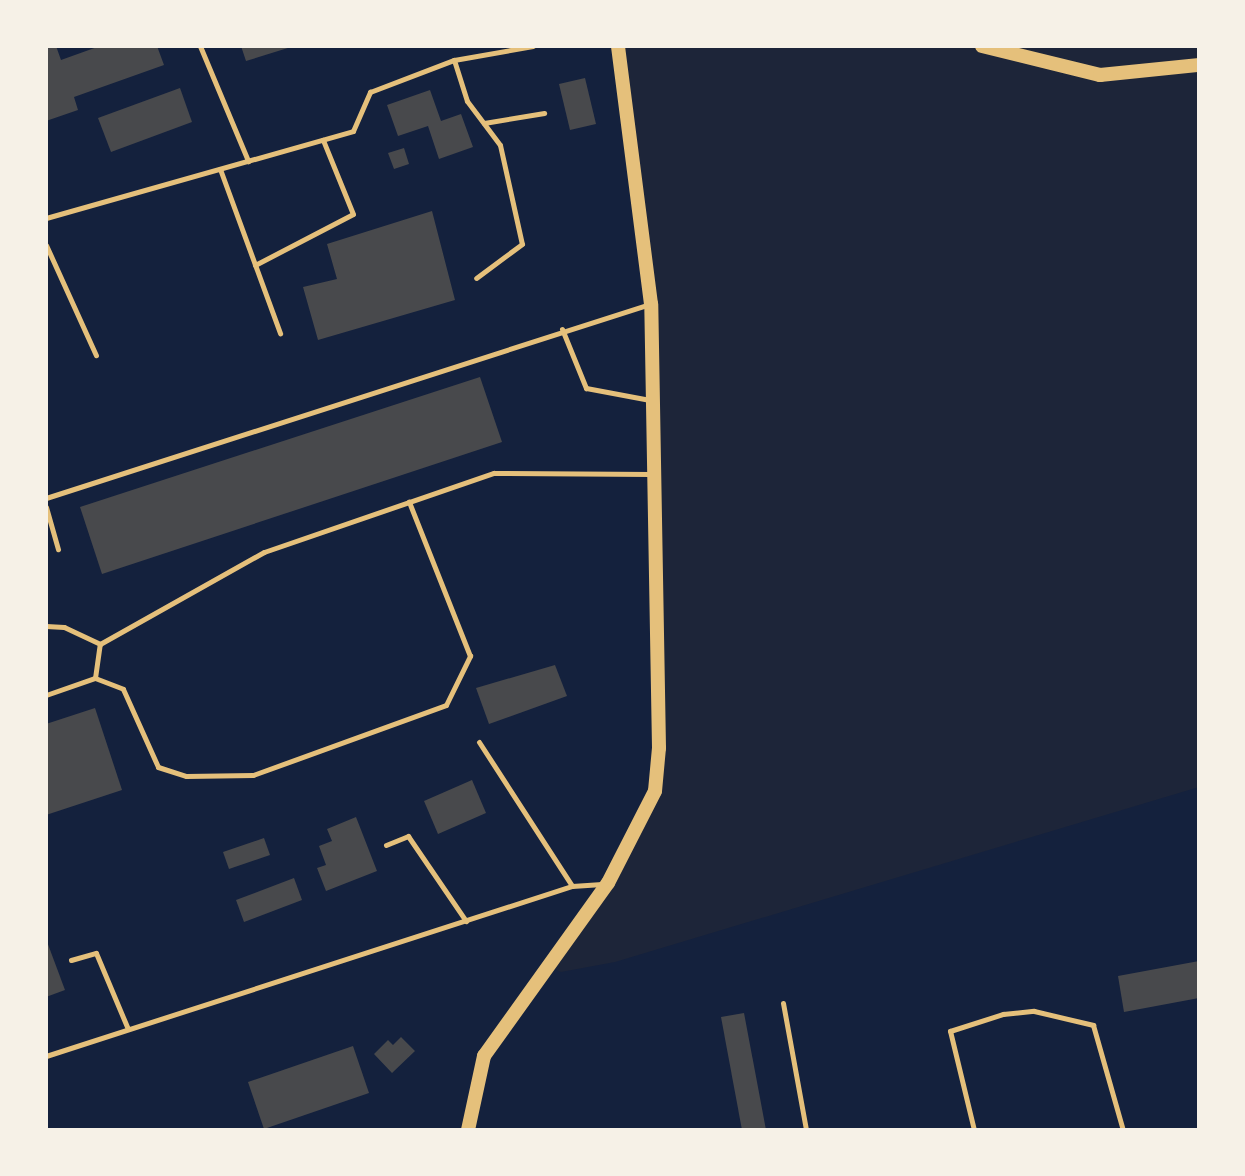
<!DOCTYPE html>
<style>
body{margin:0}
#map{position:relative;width:1245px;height:1176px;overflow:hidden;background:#14213d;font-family:Lato,sans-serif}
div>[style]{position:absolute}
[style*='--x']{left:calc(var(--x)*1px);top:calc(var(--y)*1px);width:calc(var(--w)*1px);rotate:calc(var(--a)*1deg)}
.green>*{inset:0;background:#1d2539}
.building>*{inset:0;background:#48494c}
.service>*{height:5px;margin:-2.5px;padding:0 2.5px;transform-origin:2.5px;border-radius:2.5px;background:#e5c07b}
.tertiary>*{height:14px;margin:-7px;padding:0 7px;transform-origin:7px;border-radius:7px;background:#e5c07b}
span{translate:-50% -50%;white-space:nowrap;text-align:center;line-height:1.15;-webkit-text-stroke:6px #f6f1e7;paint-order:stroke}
.frame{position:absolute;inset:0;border:48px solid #f6f1e7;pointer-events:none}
</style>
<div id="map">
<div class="green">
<i style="clip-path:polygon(618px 46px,1199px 46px,1199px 787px,615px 962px,561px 972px,547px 965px,608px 883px,655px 792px,651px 304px)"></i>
</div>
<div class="building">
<i style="clip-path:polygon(46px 46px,56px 46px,61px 60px,100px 46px,157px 46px,164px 65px,74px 97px,78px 110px,46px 121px)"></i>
<i style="clip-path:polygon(241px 46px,291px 46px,291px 47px,246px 61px)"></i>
<i style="clip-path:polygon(585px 78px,596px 124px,570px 130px,559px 84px)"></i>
<i style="clip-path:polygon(180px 88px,192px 122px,111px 152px,98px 118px)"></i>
<i style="clip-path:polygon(430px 90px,441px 121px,461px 114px,473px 147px,439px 159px,428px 126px,398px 136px,387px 105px)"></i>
<i style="clip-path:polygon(404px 148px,409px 164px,394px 169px,388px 153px)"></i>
<i style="clip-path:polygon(432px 211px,455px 300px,318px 340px,303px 287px,337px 279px,327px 244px)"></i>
<i style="clip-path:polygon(480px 377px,502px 442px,102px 574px,80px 507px)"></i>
<i style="clip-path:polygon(555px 665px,567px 696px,489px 724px,476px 688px)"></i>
<i style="clip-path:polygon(95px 708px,122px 790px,46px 815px,46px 724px)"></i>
<i style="clip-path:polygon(472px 780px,486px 813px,438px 834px,424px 801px)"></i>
<i style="clip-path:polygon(356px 817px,377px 871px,326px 891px,317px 868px,326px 865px,319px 846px,332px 841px,327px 829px)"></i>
<i style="clip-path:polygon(264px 838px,270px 855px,229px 869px,223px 852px)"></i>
<i style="clip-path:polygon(294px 878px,302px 900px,244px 922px,236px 900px)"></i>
<i style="clip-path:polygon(46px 939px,65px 990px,46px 997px)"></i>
<i style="clip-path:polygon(1199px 961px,1199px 998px,1124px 1012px,1118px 976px)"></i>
<i style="clip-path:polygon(744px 1013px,766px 1130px,742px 1130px,721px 1017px)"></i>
<i style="clip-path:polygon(401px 1037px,415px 1051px,392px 1073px,374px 1054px,388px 1040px,393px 1045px)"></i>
<i style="clip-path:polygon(353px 1046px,369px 1093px,264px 1129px,248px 1082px)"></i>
</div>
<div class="service">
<i style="--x:200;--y:46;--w:125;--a:67.3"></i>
<i style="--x:454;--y:60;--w:43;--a:72.4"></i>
<i style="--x:467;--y:101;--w:55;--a:53.1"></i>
<i style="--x:500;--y:145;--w:101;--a:77.5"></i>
<i style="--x:522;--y:244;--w:57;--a:143.5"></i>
<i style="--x:484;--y:123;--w:61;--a:-9.5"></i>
<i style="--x:220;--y:169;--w:175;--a:69.9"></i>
<i style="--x:46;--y:218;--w:319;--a:-15.8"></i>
<i style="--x:353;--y:131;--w:43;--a:-66.4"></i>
<i style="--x:370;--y:92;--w:90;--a:-20.9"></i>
<i style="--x:454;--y:60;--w:80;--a:-10"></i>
<i style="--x:46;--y:245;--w:121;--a:65.6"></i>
<i style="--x:255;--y:265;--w:110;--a:-27.5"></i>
<i style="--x:353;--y:214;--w:80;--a:-112.1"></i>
<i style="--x:562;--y:329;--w:64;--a:67.9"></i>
<i style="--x:586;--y:388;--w:65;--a:10.6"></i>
<i style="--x:46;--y:498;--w:634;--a:-17.81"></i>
<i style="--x:46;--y:507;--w:44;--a:74.1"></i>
<i style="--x:46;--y:626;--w:18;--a:3"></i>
<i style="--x:64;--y:627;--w:40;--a:25"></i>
<i style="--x:95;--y:678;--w:30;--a:21"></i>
<i style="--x:123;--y:689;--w:85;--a:65.8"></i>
<i style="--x:158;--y:767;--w:29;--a:18"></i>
<i style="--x:186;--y:776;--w:67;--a:-0.9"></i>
<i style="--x:253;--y:775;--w:205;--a:-19.9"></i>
<i style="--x:446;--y:705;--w:55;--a:-63.9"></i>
<i style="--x:470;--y:656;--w:166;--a:-111.6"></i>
<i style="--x:46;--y:695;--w:52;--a:-19.1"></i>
<i style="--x:95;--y:678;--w:34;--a:-82"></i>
<i style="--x:100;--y:644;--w:188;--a:-29.3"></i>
<i style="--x:264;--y:552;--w:243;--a:-19"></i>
<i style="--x:494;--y:473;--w:157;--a:0.4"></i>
<i style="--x:479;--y:742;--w:171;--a:57.1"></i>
<i style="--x:386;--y:845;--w:24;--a:-22"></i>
<i style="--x:408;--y:836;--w:103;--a:55.7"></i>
<i style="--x:71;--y:960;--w:26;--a:-16"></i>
<i style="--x:96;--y:953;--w:82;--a:67.2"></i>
<i style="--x:783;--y:1003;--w:129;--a:79.7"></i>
<i style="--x:46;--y:1056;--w:553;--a:-17.91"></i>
<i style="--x:572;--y:886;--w:30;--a:-4"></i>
<i style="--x:974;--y:1130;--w:102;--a:-103.6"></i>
<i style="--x:950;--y:1031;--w:56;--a:-17.8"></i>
<i style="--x:1003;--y:1014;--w:31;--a:-6"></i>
<i style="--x:1034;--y:1011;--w:61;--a:13.3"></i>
<i style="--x:1093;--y:1025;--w:109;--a:74.1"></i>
</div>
<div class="tertiary">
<i style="--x:982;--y:46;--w:122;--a:13.8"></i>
<i style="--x:1100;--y:75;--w:100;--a:-5.8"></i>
<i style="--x:468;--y:1130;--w:76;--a:-77.8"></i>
<i style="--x:484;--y:1056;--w:213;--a:-54.4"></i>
<i style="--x:608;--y:883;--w:103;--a:-62.9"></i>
<i style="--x:655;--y:791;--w:43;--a:-84.7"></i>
<i style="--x:659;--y:748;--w:444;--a:-91"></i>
<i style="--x:651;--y:304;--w:260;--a:-97.3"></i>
</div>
<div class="frame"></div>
</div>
